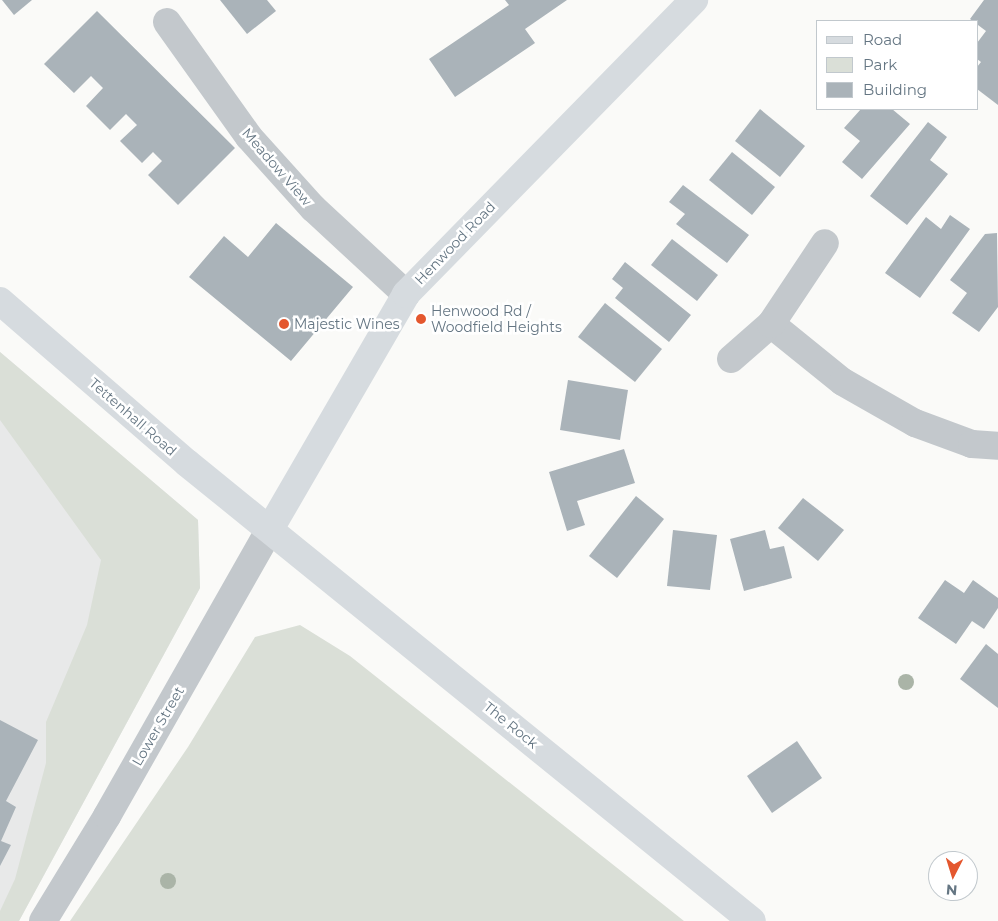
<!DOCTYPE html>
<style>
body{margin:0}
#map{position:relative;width:998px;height:921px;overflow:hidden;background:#fafaf8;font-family:Montserrat,sans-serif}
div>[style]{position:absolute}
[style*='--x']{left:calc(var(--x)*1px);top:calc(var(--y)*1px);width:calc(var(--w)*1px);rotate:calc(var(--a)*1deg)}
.built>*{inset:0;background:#e8e9e9}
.green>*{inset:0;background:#dadfd7}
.building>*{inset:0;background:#aab3b9}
.minor>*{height:28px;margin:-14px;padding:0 14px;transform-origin:14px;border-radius:14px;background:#c3c8cc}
.major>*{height:28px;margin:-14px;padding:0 14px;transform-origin:14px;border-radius:14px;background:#d6dbdf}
.highway>*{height:28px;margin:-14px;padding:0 14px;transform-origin:14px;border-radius:14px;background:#d6dbdf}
.trees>*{width:16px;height:16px;margin:-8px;border-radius:50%;background:#aab4a7}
.dots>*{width:14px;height:14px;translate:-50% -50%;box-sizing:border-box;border:2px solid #fff;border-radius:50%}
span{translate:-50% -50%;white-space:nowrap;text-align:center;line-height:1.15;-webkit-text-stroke:5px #fff;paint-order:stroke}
.street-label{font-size:14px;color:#657683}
.poi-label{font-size:14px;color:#657683}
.left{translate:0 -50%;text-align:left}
.legend{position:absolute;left:816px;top:20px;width:162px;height:90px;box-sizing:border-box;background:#fff;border:1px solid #c1c8cd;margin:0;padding:6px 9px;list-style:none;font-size:15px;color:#657683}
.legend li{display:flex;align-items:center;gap:10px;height:25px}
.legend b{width:25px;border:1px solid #c1c8cd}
.north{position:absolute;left:928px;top:851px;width:50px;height:50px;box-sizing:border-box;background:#fff;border:1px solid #c1c8cd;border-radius:50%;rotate:185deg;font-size:14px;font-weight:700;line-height:20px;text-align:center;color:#657683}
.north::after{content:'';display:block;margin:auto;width:18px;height:22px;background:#e4572e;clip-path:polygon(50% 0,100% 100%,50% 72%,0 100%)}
</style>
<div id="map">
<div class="built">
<i style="clip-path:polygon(0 352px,198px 520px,200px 588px,19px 921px,0 921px)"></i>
</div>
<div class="green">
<i style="clip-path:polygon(0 352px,198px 520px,200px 588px,19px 921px,0 921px,0 911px,15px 879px,46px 763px,46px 722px,87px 625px,101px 560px,0 420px)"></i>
<i style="clip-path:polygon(300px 625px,350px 656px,684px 921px,70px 921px,188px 747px,255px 637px)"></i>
</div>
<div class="building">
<i style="clip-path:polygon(2px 0,32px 0,14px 15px)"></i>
<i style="clip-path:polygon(220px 0,267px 0,276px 11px,247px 34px)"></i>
<i style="clip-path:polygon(505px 0,567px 0,525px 29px,535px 43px,455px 97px,429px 59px,509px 5px)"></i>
<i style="clip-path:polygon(984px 0,998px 0,998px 105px,977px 89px,977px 67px,981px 62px,977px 59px,977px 43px,986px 31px,970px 19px)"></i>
<i style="clip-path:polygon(97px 11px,235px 148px,178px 205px,148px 175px,162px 161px,153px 152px,142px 163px,120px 141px,137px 125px,126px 114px,110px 130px,86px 106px,103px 88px,91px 76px,74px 93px,44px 64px)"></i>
<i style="clip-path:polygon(760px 109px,805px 146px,780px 177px,735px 141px)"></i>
<i style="clip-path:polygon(861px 109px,892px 109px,910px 124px,862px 179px,842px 162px,860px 141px,844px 128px)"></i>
<i style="clip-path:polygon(928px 122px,947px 137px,930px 160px,948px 174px,907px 225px,870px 196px)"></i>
<i style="clip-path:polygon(732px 152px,775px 187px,752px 215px,709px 180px)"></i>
<i style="clip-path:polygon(683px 185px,749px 235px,727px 263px,676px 224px,685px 214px,669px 202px)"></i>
<i style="clip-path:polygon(950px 215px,970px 229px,920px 298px,885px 273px,926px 217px,941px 229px)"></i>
<i style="clip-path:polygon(276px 223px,353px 287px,291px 361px,189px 277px,224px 236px,248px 257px)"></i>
<i style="clip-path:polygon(997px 233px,998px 307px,979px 332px,952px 313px,967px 293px,950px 280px,985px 234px)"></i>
<i style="clip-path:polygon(672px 239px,718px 275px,697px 301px,651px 265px)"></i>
<i style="clip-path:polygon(625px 262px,691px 315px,669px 342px,615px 298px,623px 288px,612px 279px)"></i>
<i style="clip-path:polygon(605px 303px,662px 349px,635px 382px,578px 337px)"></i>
<i style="clip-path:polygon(568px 380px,628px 390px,620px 440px,560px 430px)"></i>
<i style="clip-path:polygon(624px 449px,635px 483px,577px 501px,585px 525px,567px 531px,549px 472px)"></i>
<i style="clip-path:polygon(636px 496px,664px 519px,617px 578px,589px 556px)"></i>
<i style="clip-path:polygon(803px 498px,844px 530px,818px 561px,778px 528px)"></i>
<i style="clip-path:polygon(673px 530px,717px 535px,710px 590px,667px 586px)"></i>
<i style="clip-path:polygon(765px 530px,770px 549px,784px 546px,792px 578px,744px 591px,730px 539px)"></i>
<i style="clip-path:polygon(945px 580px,964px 593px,973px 580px,998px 598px,998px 608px,984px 629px,972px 621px,956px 644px,918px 618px)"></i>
<i style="clip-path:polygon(986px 644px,998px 654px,998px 708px,960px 679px)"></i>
<i style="clip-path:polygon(0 720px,38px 740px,6px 801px,16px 807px,1px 841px,11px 845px,0 866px)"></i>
<i style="clip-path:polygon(797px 741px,822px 778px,772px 813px,747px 776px)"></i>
</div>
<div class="minor">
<i style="--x:167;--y:22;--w:141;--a:54.5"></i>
<i style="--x:249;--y:137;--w:96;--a:48"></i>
<i style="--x:313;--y:208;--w:127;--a:42.8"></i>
<i style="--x:771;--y:324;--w:92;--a:38.9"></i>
<i style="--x:843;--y:382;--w:83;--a:29.7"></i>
<i style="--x:915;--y:423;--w:61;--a:20.2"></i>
<i style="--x:972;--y:444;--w:26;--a:4"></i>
<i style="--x:731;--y:359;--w:53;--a:-41.2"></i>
<i style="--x:771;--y:324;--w:97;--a:-56.3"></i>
<i style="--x:43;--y:921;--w:123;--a:-58.6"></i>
<i style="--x:107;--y:816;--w:330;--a:-60.4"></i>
</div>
<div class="major">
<i style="--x:270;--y:529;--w:272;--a:-59.9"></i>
<i style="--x:406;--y:294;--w:412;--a:-45.6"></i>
</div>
<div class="highway">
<i style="--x:0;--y:301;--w:247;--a:40.9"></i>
<i style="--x:187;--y:463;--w:727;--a:39.03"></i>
</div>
<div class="trees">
<i style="left:906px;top:682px"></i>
<i style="left:168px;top:881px"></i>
</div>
<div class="dots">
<i style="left:421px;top:319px;background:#e4572e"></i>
<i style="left:284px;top:324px;background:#e4572e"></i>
</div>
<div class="street-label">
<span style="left:277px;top:167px;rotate:49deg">Meadow View</span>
<span style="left:455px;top:243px;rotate:-46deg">Henwood Road</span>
<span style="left:133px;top:417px;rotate:41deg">Tettenhall Road</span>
<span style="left:511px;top:725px;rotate:39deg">The Rock</span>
<span style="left:158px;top:726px;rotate:-60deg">Lower Street</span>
</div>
<div class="poi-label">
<span class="left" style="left:431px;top:319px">Henwood Rd /<br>Woodfield Heights</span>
<span class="left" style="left:294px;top:324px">Majestic Wines</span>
</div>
<ul class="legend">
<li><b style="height:6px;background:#d6dbdf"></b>Road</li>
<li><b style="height:14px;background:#dadfd7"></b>Park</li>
<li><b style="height:14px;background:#aab3b9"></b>Building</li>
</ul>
<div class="north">N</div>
</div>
